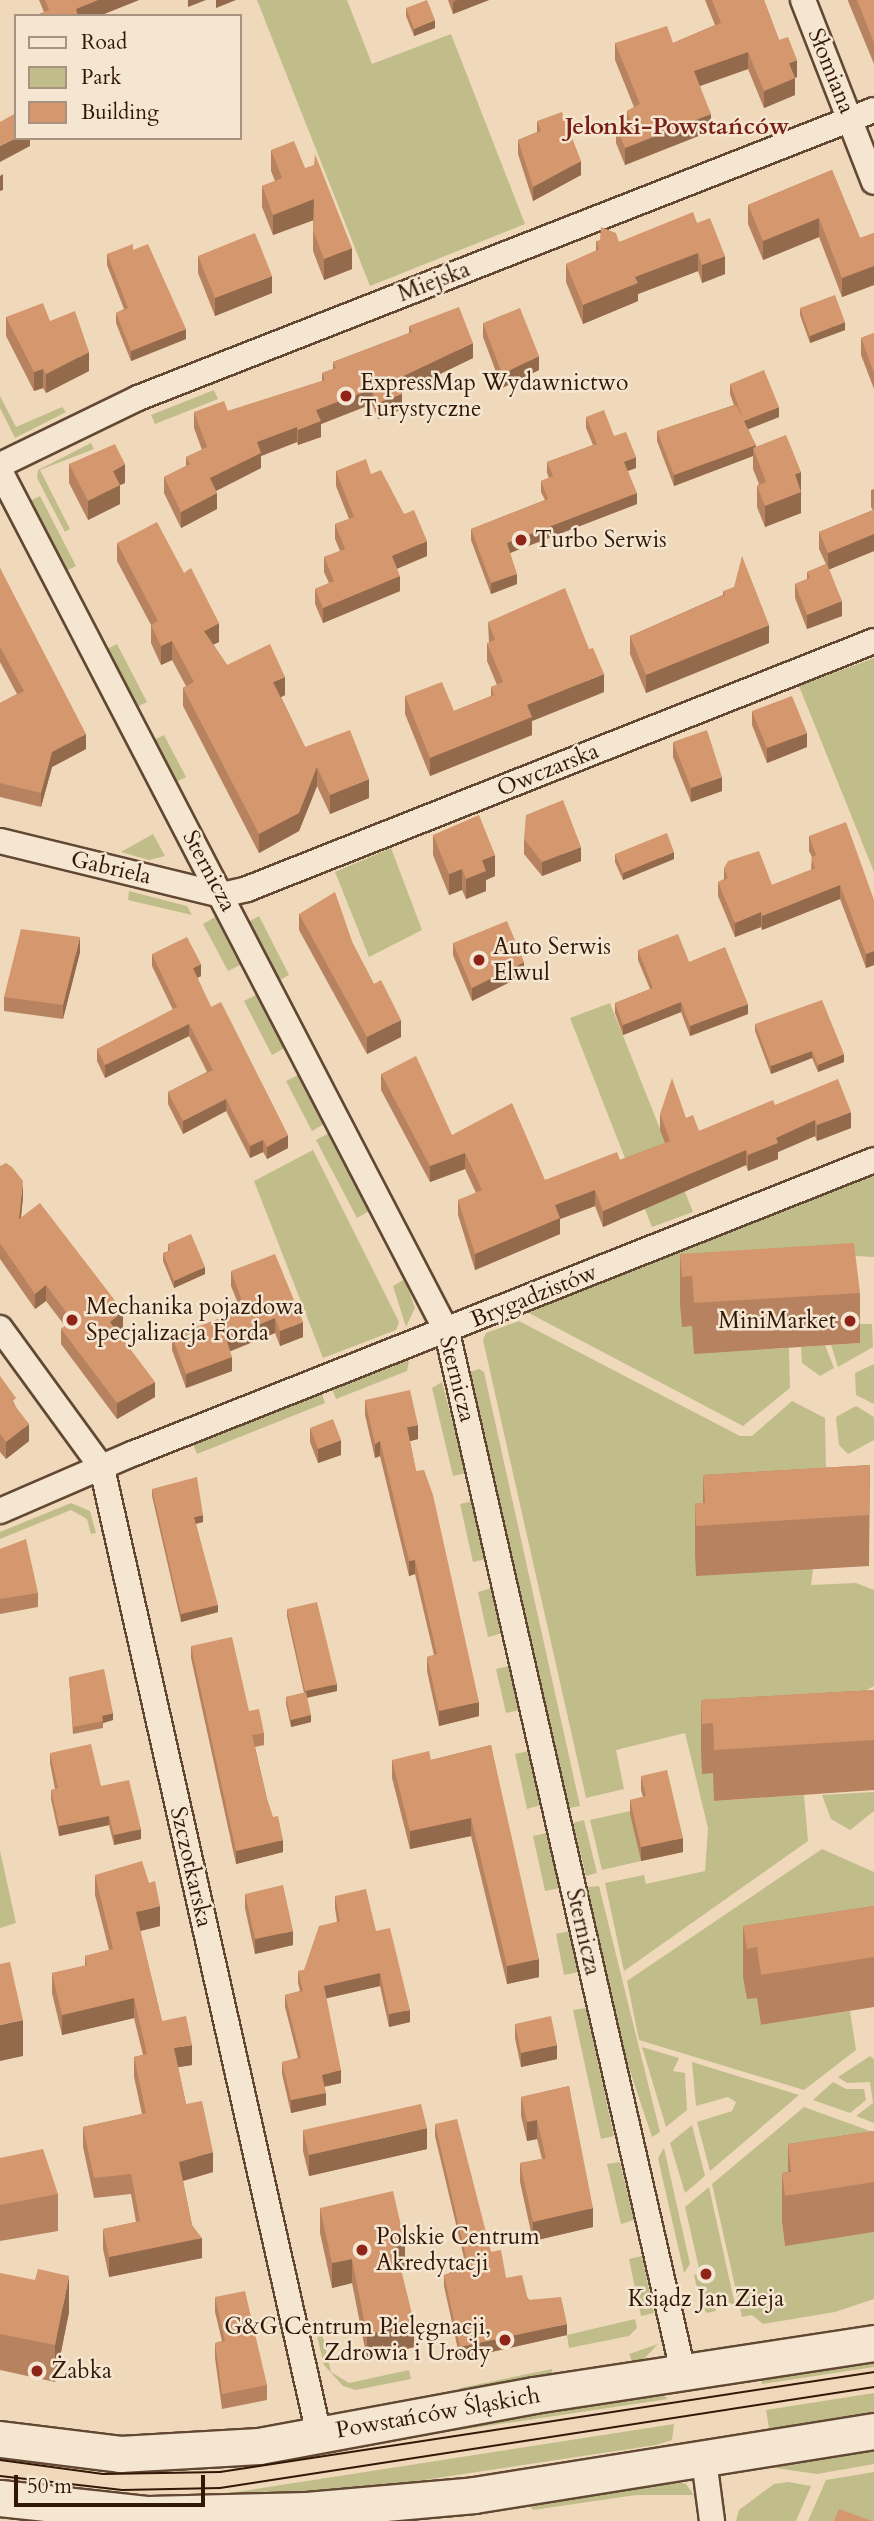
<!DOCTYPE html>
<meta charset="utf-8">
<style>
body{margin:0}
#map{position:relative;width:874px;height:2521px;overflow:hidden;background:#efd9ba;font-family:Cardo,serif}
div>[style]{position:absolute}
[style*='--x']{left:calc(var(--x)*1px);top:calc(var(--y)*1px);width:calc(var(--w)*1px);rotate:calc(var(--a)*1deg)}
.green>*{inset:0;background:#c0bd8b}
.roads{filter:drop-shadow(2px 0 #624833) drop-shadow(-2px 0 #624833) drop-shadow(0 2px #624833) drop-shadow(0 -2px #624833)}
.minor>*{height:24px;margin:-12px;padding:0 12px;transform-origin:12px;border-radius:12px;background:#f5e6d2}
.secondary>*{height:35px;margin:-17.5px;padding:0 17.5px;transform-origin:17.5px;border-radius:17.5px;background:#f5e6d2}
.tram>*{height:2px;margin:-1px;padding:0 1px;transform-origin:1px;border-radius:1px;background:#331706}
.wall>*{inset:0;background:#b6825f}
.shaded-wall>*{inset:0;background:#946a4d}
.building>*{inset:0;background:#d4976e}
.dots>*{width:19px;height:19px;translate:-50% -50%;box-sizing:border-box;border:4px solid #f5e6d2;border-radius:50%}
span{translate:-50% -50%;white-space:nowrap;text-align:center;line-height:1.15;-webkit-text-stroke:5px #f5e6d2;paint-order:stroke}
.street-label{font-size:23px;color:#331706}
.poi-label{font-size:23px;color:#331706}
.left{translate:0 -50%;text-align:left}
.right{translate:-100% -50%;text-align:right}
.neighbourhood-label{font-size:24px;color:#7a1f14;font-weight:700}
.legend{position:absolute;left:14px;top:14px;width:228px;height:126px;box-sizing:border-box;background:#f5e6d2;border:2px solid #a79380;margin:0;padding:9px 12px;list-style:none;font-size:21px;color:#331706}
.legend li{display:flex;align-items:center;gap:14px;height:35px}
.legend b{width:35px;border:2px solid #a79380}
.scale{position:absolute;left:14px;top:2475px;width:191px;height:32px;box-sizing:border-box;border:4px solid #331706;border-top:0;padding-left:9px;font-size:21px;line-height:24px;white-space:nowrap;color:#331706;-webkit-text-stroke:5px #f5e6d2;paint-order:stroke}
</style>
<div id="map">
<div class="green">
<i style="clip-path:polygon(257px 0,347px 0,372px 64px,451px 34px,525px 224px,370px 286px)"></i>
<i style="clip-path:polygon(214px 390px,218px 399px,155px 424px,151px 415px)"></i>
<i style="clip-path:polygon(0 396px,16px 427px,62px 407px,66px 412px,15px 438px,0 408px)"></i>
<i style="clip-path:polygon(91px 443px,94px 449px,40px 470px,70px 529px,65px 532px,37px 478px,38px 470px)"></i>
<i style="clip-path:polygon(40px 496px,76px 566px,66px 571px,30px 501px)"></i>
<i style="clip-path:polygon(117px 644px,147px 702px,137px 707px,107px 649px)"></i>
<i style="clip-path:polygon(874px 658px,874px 872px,799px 686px)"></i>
<i style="clip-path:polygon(164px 735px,186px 777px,176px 782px,154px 740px)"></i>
<i style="clip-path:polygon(153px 834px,165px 856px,149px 860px,121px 852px)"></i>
<i style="clip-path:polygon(391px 848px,422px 930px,369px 957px,335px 872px)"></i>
<i style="clip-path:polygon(129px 891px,187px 906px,192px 915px,128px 900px)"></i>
<i style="clip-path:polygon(259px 916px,289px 975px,280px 980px,248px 922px)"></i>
<i style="clip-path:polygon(215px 917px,240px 965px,228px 971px,203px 924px)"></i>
<i style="clip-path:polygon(256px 995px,284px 1048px,272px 1055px,244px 1001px)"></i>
<i style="clip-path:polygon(610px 1003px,693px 1212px,652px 1227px,570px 1018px)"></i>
<i style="clip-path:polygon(298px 1075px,324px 1124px,312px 1131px,286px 1081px)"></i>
<i style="clip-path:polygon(329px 1133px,369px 1211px,357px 1218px,316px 1140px)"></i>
<i style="clip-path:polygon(313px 1150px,399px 1322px,396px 1330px,323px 1358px,254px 1181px)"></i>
<i style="clip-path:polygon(874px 1174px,874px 1257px,855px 1256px,696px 1326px,694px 1353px,789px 1348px,790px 1388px,743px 1426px,525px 1311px)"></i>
<i style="clip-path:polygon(405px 1279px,415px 1308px,406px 1327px,393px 1286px)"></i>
<i style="clip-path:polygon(519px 1321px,740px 1436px,752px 1436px,792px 1401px,825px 1418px,826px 1468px,811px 1585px,856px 1583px,874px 1590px,874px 1686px,716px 1773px,714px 1801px,804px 1795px,808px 1841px,624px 1971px,605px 1883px,644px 1875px,646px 1884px,705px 1871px,708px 1828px,685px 1733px,616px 1750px,624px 1789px,586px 1798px,483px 1340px,486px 1333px)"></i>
<i style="clip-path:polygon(859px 1324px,872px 1324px,873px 1347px,838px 1367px,831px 1345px,860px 1343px)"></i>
<i style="clip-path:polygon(825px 1345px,834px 1368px,820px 1376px,802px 1363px,801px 1347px)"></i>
<i style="clip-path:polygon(405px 1360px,409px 1361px,407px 1371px,336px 1399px,332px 1389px)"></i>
<i style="clip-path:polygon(874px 1364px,874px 1404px,856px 1395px,855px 1373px)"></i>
<i style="clip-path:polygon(479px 1369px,484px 1372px,580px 1806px,569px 1808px,470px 1372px)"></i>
<i style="clip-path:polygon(442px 1382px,466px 1473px,453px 1476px,432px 1388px)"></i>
<i style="clip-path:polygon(322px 1394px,325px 1403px,197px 1454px,193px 1444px)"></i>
<i style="clip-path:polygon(856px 1406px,874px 1417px,874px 1440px,848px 1454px,839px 1445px,836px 1417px)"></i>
<i style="clip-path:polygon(473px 1501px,486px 1559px,473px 1562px,460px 1504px)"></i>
<i style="clip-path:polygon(71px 1503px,90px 1511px,96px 1533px,91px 1534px,87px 1519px,71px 1510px,0 1539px,0 1532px)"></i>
<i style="clip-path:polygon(492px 1588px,503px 1633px,488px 1637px,478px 1592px)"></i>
<i style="clip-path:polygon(510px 1666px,520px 1710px,506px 1713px,496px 1669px)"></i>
<i style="clip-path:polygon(529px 1751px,541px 1805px,527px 1809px,515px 1754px)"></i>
<i style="clip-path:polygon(874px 1792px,874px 1811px,850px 1830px,831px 1819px,822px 1795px)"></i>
<i style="clip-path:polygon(630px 1811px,641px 1861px,602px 1870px,590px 1820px)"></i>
<i style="clip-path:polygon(584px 1820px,597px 1873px,586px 1876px,573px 1823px)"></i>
<i style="clip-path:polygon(547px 1833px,560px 1888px,545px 1891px,533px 1836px)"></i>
<i style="clip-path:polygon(822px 1849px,874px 1872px,874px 1940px,760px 1997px,761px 2025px,850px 2011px,856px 2050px,804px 2090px,639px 2040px,627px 1981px)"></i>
<i style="clip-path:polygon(0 1851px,16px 1923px,0 1928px)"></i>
<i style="clip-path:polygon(599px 1886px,660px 2132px,652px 2137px,618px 2035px,588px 1887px)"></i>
<i style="clip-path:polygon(570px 1931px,578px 1972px,564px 1975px,556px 1934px)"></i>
<i style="clip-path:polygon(586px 2008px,614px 2136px,601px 2139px,573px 2010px)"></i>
<i style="clip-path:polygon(642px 2047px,679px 2058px,673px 2071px,685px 2073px,687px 2110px,666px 2127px)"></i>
<i style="clip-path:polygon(870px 2056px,874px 2059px,874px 2123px,856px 2116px,873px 2103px,870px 2082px,847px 2083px,838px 2077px)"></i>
<i style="clip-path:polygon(692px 2062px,799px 2095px,710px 2171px,697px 2122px,732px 2111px,736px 2102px,728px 2097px,696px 2106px)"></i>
<i style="clip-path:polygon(833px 2082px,846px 2089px,864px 2089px,866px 2100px,850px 2113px,813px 2100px)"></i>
<i style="clip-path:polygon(804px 2107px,873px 2132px,874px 2140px,782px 2224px,785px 2245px,874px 2232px,874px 2299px,835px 2312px,763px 2324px,752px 2315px,742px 2317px,712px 2184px)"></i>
<i style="clip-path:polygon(692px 2125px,705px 2176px,685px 2193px,670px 2143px)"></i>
<i style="clip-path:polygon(664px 2148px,690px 2264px,684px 2273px,658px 2158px)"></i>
<i style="clip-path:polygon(620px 2162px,634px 2220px,621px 2224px,607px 2164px)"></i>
<i style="clip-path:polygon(709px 2187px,735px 2305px,714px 2298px,716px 2311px,706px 2313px,696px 2284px,694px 2275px,700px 2273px,685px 2207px)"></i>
<i style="clip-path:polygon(642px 2256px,654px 2313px,641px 2316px,629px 2259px)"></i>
<i style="clip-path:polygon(635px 2319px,637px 2328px,629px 2336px,569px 2348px,567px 2335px)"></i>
<i style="clip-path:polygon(313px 2320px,319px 2320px,331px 2372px,349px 2383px,409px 2370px,411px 2379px,356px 2390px,343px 2386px,324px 2365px)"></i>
<i style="clip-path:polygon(658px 2344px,642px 2361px,460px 2392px,460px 2388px,552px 2369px,552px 2375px,632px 2361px,629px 2354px)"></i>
<i style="clip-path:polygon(874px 2357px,874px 2367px,762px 2384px,760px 2374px)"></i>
<i style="clip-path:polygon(660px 2393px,668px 2399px,340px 2448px,536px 2409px)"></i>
<i style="clip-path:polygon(874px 2393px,874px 2418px,770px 2434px,766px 2410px)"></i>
<i style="clip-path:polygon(674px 2424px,672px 2440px,656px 2445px,338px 2493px,151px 2498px,237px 2492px)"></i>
<i style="clip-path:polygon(874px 2448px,874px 2464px,817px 2474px,775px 2468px,775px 2465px)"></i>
<i style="clip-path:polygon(874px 2472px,874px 2521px,808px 2521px,826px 2480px)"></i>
<i style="clip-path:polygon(673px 2481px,686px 2484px,694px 2495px,636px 2495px,533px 2510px,528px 2503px)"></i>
<i style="clip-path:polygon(788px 2482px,811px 2486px,796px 2521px,736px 2521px,739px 2510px,763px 2492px,774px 2484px)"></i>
</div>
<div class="roads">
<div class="minor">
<i style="--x:803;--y:0;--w:195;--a:68.7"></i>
<i style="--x:0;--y:465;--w:153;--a:-25.9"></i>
<i style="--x:138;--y:398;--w:790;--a:-21.37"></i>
<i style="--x:0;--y:471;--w:970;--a:62.56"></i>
<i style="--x:447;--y:1332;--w:1066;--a:77.21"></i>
<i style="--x:0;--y:841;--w:228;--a:13.7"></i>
<i style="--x:222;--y:895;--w:26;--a:-13"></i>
<i style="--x:247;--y:889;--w:674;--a:-21.58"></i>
<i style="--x:0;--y:1328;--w:173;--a:53.9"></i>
<i style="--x:102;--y:1468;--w:991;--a:77.35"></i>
<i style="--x:0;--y:1511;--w:144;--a:-23.4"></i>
<i style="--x:132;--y:1454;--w:798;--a:-21.61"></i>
<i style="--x:704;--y:2460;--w:62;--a:82.5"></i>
</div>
<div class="secondary">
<i style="--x:0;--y:2439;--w:121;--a:7.1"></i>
<i style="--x:120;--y:2454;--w:139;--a:-3.3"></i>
<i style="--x:259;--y:2446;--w:280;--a:-10.5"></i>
<i style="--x:534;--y:2395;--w:344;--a:-8.7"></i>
<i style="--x:0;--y:2498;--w:149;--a:6.2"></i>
<i style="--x:148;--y:2514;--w:159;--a:-1.4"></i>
<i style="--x:307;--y:2510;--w:168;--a:-5.1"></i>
<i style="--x:474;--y:2495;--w:405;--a:-9.1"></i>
</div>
</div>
<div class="tram">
<i style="--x:0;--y:2460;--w:104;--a:7.7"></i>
<i style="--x:103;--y:2474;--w:117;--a:-1"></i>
<i style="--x:220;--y:2472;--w:662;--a:-8.69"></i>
<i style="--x:0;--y:2476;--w:123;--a:6.5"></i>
<i style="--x:122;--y:2490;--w:98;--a:-1.2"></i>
<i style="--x:220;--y:2488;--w:662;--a:-8.78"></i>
</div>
<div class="wall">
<i style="clip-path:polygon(39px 0,139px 0,99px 16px,35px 16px,44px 12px)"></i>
<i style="clip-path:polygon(448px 0,489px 0,453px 14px)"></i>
<i style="clip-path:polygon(705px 0,764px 0,779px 40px,797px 77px,795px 78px,795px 95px,764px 108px,748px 69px,700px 86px,711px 131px,625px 165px,616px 143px,616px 126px,627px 121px,627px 111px,634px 107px,615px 60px,615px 43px,673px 43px,715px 25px)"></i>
<i style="clip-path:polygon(848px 0,874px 0,874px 64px,848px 1px)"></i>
<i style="clip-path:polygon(406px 8px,435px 28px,414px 36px,406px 16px)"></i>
<i style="clip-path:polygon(537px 121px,581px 175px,533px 201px,518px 154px,518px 140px,537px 132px)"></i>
<i style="clip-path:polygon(271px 150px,305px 168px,352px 269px,324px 280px,313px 251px,313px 220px,273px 235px,262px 207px,262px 186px,275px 181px,271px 171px)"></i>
<i style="clip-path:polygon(832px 170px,860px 238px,874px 233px,874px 285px,842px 297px,819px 237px,763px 260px,748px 224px,748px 205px)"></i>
<i style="clip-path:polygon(697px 223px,725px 274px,702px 283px,698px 271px,638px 294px,638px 301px,583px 324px,566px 282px,566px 264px,596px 251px,596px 241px,619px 242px)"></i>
<i style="clip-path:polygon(133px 250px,186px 339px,131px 361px,116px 323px,116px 313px,124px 309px,107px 265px,107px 254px)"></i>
<i style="clip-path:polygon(198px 256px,272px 293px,215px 316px,198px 273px)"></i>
<i style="clip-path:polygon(800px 308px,845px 330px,810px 343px,800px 315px)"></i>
<i style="clip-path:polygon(6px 317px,50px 321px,89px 371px,46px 393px,43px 388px,34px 391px,6px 336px)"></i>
<i style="clip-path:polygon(483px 323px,539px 370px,502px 388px,483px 337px)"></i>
<i style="clip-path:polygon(409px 326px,473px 358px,402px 392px,402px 409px,378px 419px,372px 404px,321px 424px,321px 437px,298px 445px,297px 442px,261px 456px,261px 468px,216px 491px,217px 509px,181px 528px,164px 493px,164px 477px,186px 466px,186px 457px,202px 450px,194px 428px,194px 412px,228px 411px,322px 381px,322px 373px,333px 369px,333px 362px,409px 333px)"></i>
<i style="clip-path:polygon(874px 333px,874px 389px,861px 355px,861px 338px)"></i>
<i style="clip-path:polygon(730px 384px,779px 417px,748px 429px,756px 447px,801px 490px,801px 513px,765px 527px,757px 507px,757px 486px,759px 484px,753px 469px,753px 456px,674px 486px,657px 441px,657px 431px,734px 405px,730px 394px)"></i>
<i style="clip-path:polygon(586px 417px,614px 436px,636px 468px,628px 471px,637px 504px,510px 553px,517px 584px,491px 594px,471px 540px,471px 529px,545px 500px,541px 492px,541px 481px,549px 478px,547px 473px,547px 462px,593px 445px,586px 428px)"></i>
<i style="clip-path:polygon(69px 464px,125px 483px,120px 485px,120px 504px,88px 520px,69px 483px)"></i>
<i style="clip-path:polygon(336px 471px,371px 474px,404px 514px,427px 556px,397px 568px,400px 591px,323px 623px,315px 604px,315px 589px,329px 583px,324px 572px,324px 557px,340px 551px,335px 539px,335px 524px,349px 519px,336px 486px)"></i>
<i style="clip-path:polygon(874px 489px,874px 551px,829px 569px,842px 616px,807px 629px,795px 598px,795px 584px,807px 579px,807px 572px,826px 564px,819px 549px,819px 532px,873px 510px,871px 507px,871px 490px)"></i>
<i style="clip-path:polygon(117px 543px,219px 642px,213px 644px,227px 665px,285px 695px,281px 697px,305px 747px,369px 798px,330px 814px,317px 786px,299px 831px,259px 853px,183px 706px,183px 688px,186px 686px,172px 660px,161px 665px,151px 643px,151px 625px,117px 561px)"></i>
<i style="clip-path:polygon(0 568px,86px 749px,52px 767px,41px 807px,0 797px,0 703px,17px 694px,0 662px)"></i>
<i style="clip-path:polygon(723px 591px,769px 643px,646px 693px,630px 654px,630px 636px,723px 595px)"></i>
<i style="clip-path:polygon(488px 622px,604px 692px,532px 721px,532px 735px,430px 776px,405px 714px,405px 696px,454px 711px,491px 696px,491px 687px,497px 685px,487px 661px,487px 643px,489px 643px)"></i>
<i style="clip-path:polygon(752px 711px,807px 747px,767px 763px,752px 725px)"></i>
<i style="clip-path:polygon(673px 742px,722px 791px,691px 802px,673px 757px)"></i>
<i style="clip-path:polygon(433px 835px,495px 876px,486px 880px,486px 891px,466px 899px,462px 890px,449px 895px,433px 855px)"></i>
<i style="clip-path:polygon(809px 836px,874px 900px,874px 965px,866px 968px,840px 899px,762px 930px,761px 927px,735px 937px,718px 896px,718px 882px,724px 879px,724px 868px,772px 885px,811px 870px,812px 857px,809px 851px)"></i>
<i style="clip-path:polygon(524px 839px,581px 861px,542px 876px,524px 854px)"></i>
<i style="clip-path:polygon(615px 854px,674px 859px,623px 880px,615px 862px)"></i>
<i style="clip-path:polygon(299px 914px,353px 944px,401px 1037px,367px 1054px,299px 930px)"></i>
<i style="clip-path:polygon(453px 943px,524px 975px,472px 1001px,453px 955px)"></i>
<i style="clip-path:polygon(638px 950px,689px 962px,748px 1014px,690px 1036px,681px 1012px,623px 1035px,615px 1013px,615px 1003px,650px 989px,638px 960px)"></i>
<i style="clip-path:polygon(80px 952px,63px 1019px,4px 1011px,4px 997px)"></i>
<i style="clip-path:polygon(152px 954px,201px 976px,197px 978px,211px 1007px,288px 1148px,267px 1159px,263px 1152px,250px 1158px,226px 1111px,183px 1134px,168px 1104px,168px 1092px,207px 1072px,189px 1036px,105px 1078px,97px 1061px,97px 1049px,173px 1010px,152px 966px)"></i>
<i style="clip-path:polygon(755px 1024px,844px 1062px,818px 1072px,812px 1058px,771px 1074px,755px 1031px)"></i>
<i style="clip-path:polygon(381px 1074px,452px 1135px,545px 1180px,620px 1160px,665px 1143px,660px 1130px,660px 1114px,686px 1118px,699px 1131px,775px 1105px,851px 1128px,817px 1141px,815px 1136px,778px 1152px,778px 1159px,748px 1171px,746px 1165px,603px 1227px,595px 1206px,560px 1219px,560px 1234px,475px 1270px,458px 1215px,458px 1200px,476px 1193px,465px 1169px,430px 1182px,381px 1090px)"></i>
<i style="clip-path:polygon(0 1166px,23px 1197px,21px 1218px,123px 1327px,117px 1331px,155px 1397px,117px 1419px,61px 1344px,61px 1329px,65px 1326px,46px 1301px,35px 1309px,0 1259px)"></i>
<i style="clip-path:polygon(168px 1244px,205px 1274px,174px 1288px,163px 1261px,163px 1253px,168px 1252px)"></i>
<i style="clip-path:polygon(680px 1254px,860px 1293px,860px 1343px,694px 1354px,692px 1326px,682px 1327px,680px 1304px)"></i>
<i style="clip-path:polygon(231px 1271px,303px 1337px,280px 1346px,275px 1333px,230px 1351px,232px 1371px,186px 1388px,172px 1350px,172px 1336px,241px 1311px,231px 1286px)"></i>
<i style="clip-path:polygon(0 1376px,16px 1407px,29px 1441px,6px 1459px,0 1452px)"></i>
<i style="clip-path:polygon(365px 1400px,418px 1439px,410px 1441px,416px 1471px,479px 1716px,439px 1726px,427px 1671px,427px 1657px,434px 1655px,415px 1574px,409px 1576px,380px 1456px,375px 1458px,365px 1415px)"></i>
<i style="clip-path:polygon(310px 1428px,341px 1455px,318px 1463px,310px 1442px)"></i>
<i style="clip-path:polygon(870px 1465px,869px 1566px,696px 1576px,695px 1553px,695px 1503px,703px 1503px,703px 1475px)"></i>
<i style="clip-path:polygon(152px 1489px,203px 1522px,196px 1524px,218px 1612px,181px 1622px,152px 1496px)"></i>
<i style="clip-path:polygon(0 1549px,38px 1593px,38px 1607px,0 1614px)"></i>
<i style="clip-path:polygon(287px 1609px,337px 1691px,307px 1698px,311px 1722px,291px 1727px,286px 1704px,286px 1697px,304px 1693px,287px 1616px)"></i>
<i style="clip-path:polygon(191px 1646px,264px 1733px,264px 1745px,255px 1747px,267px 1799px,283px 1852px,236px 1864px,191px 1658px)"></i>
<i style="clip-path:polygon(69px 1677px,113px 1720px,103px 1723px,103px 1728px,73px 1734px)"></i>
<i style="clip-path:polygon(874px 1690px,874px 1790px,714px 1801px,713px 1773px,702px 1774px,701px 1751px,701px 1700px)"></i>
<i style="clip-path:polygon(491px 1745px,539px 1977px,507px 1984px,471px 1836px,410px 1849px,392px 1778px,392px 1760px,431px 1760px)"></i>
<i style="clip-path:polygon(50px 1753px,101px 1786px,141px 1839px,114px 1845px,109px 1825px,59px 1836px,51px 1799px,51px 1790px,55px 1789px,50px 1763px)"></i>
<i style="clip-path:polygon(641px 1776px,683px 1852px,641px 1861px,630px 1814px,630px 1800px,643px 1797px,641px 1790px)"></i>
<i style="clip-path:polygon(95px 1875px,160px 1926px,140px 1931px,162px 2021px,192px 2065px,178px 2067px,186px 2104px,213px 2172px,183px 2181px,192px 2225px,202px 2258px,109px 2277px,103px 2249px,103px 2229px,136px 2222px,131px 2194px,94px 2198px,83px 2147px,83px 2127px,142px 2114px,134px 2077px,134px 2057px,143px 2055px,134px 2018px,62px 2035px,52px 1993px,52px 1973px,85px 1966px,85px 1956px,109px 1950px,95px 1895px)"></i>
<i style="clip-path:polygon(245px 1894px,293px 1945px,255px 1954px,245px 1908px)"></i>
<i style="clip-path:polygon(335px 1896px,376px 1931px,410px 2022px,389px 2027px,380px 1986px,326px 1998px,341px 2083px,324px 2087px,326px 2105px,291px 2113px,282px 2074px,282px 2062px,298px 2058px,285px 2007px,285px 1995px,300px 1991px,298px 1983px,298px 1971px,304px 1970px,337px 1921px,335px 1908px)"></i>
<i style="clip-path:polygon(874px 1906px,874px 2007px,761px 2025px,757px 1998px,747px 1999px,743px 1977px,743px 1926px)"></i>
<i style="clip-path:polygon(515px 2024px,557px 2059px,521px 2067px,515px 2038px)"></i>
<i style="clip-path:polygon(569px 2086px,593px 2227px,533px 2241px,520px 2182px,520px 2163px,542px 2159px,537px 2139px,527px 2141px,521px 2116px,521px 2097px)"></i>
<i style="clip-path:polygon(435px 2124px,491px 2252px,506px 2278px,567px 2335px,460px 2359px,444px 2286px,444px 2275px,450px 2273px,450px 2261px,464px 2258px,435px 2136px)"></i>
<i style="clip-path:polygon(303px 2130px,427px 2149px,309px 2176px,303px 2151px)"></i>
<i style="clip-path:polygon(874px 2131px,874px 2232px,785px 2246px,782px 2223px,782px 2173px,788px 2172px,788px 2144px)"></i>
<i style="clip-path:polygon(0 2158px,58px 2194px,58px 2231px,0 2241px)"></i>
<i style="clip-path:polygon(320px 2208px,405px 2268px,401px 2269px,414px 2347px,367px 2359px,352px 2283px,332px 2288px,320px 2233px)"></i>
<i style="clip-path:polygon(0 2273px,69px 2312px,55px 2382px,0 2370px)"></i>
<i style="clip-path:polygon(215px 2297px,267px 2385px,267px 2400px,222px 2409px,215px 2358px,215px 2343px,222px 2341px,215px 2312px)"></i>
</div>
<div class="shaded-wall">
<i style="clip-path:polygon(98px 0,139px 0,99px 16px,76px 16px,76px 9px)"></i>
<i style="clip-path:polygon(188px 0,206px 0,188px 7px)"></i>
<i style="clip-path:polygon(216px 0,236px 0,216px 8px)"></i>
<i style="clip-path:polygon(458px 0,489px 0,453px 14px,453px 2px)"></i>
<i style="clip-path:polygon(435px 20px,435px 28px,414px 36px,414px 29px)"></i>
<i style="clip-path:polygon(748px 52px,748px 69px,694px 88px,694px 71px)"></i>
<i style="clip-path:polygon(797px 60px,797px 77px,789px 80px,789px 63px)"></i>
<i style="clip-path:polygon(795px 78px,795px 95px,764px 108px,764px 91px)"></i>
<i style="clip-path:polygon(711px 114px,711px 131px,625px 165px,625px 148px)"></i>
<i style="clip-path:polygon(16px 138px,30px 138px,30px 146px,0 162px,0 146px)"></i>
<i style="clip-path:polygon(581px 161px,581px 175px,533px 201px,533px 187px)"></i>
<i style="clip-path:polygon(3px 174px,3px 190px,0 191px,0 176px)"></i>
<i style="clip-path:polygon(314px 199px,314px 220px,273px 235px,273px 215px)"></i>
<i style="clip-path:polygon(819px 218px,819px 237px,763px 260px,763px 241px)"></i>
<i style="clip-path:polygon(352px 248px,352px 269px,324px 280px,324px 259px)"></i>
<i style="clip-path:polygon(698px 253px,698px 271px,638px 294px,638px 301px,583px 324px,583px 305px,635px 277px)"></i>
<i style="clip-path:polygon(725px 256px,725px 274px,702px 283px,702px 265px)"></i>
<i style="clip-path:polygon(874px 266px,874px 285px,842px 297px,842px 278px)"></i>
<i style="clip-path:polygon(272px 276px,272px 293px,215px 316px,215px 298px)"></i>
<i style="clip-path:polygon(845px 322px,845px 330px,810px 343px,810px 336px)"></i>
<i style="clip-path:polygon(186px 329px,186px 339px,131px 361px,131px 351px)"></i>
<i style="clip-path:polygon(473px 343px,473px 358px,397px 395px,397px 379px)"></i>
<i style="clip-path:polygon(89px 352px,89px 371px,46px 393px,46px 374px)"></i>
<i style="clip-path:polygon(539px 356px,539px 370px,502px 388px,502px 374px)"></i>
<i style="clip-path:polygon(43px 369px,43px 388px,34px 391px,34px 372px)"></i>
<i style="clip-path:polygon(372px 389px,372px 404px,321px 424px,321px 437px,298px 445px,298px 430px,316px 410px)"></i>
<i style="clip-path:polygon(402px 394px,402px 409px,378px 419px,378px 403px)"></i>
<i style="clip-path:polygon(779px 407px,779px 417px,744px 431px,744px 421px)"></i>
<i style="clip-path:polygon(297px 427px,297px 442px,261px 456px,261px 468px,210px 494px,210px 478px,257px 442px)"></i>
<i style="clip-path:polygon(756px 445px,756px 454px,753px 448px,753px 456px,674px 486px,674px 475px)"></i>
<i style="clip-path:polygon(636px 457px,636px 468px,624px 472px,624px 462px)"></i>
<i style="clip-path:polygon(125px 464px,125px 483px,120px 485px,120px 504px,88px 520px,88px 501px,113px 471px)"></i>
<i style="clip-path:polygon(801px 472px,801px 513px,765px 527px,765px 506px,795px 474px)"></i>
<i style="clip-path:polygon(217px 493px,217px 509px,181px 528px,181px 512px)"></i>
<i style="clip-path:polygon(637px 493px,637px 504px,507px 554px,507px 543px)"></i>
<i style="clip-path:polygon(874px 534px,874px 551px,828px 570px,828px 553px)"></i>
<i style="clip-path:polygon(427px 541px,427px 556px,392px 571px,392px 556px)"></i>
<i style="clip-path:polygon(517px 574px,517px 584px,491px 594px,491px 583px)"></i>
<i style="clip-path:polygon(400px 576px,400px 591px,323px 623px,323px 608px)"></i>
<i style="clip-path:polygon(842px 601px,842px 616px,807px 629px,807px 615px)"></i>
<i style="clip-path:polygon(219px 623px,219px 642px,204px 649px,204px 631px)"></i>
<i style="clip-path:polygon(769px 625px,769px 643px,646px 693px,646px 675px)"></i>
<i style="clip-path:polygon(172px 641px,172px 660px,161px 665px,161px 646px)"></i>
<i style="clip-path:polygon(604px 674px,604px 692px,532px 721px,532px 735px,430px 776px,430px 758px,527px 705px)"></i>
<i style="clip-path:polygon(285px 677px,285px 695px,273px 701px,273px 682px)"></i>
<i style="clip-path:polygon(807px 733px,807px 747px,767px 763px,767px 748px)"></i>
<i style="clip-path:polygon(86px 734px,86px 749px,52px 767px,41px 807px,41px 793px,52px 752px)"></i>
<i style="clip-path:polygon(317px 767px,317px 786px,299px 831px,259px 853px,259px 834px)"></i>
<i style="clip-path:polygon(722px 777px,722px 791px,691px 802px,691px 788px)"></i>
<i style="clip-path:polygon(369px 779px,369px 798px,330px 814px,330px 795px)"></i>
<i style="clip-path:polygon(581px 847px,581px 861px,542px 876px,542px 862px)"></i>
<i style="clip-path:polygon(674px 852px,674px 859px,623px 880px,623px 873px)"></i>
<i style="clip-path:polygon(495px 855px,495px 876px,486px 880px,486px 891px,466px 899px,466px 879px,482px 860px)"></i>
<i style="clip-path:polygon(462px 869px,462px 890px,449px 895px,449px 874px)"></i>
<i style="clip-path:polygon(840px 885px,840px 899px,762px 930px,762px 916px)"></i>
<i style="clip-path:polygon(761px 912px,761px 927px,735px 937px,735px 923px)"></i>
<i style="clip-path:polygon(80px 937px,80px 952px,63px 1019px,63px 1005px)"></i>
<i style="clip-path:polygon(874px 951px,874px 965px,866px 968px,866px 954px)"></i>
<i style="clip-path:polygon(524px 962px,524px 975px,472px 1001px,472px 988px)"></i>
<i style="clip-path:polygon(201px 964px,201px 976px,193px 980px,193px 968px)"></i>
<i style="clip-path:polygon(681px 1002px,681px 1012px,623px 1035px,623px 1025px)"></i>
<i style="clip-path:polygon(748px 1004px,748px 1014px,690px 1036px,690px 1026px)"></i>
<i style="clip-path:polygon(401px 1020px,401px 1037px,367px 1054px,367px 1037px)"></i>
<i style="clip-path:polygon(189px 1024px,189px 1036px,105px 1078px,105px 1065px)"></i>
<i style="clip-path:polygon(812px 1051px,812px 1058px,771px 1074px,771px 1066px)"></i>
<i style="clip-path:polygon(844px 1054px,844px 1062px,818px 1072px,818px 1065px)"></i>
<i style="clip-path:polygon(226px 1099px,226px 1111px,183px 1134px,183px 1121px)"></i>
<i style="clip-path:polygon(851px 1112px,851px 1128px,817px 1141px,817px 1125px)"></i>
<i style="clip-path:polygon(815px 1120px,815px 1136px,778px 1152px,778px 1159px,748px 1171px,748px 1155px,776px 1138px)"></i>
<i style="clip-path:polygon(288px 1135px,288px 1148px,267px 1159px,267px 1147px)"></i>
<i style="clip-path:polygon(263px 1140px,263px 1152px,250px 1158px,250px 1146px)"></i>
<i style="clip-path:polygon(746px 1150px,746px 1165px,603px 1227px,603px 1211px)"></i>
<i style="clip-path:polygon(465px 1153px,465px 1169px,430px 1182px,430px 1166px)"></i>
<i style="clip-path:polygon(23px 1181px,23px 1197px,19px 1235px,19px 1219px)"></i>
<i style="clip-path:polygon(595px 1190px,595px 1206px,560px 1219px,560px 1234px,475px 1270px,475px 1254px,555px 1205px)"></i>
<i style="clip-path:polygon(205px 1267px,205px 1274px,174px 1288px,174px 1281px)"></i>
<i style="clip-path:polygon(46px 1285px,46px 1301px,35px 1309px,35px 1294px)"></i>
<i style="clip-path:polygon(123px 1311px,123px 1327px,110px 1337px,110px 1322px)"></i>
<i style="clip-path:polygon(275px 1318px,275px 1333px,226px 1353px,226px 1338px)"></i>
<i style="clip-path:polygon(303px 1322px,303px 1337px,280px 1346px,280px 1331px)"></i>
<i style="clip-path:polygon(232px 1357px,232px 1371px,186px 1388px,186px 1374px)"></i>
<i style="clip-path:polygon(155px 1382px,155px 1397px,117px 1419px,117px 1403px)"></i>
<i style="clip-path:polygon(29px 1424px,29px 1441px,6px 1459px,6px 1442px)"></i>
<i style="clip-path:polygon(418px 1425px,418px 1439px,407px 1442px,407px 1427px)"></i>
<i style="clip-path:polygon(341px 1440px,341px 1455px,318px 1463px,318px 1449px)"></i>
<i style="clip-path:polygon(380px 1441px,380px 1456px,375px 1458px,375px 1444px)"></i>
<i style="clip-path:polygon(203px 1515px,203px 1522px,194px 1524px,194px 1517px)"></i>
<i style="clip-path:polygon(415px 1560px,415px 1574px,409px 1576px,409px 1561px)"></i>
<i style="clip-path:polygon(218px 1605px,218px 1612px,181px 1622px,181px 1614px)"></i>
<i style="clip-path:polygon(337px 1684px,337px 1691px,305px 1698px,305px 1691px)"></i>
<i style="clip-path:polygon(479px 1702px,479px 1716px,439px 1726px,439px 1711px)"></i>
<i style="clip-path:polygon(113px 1713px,113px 1720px,103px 1723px,102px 1716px)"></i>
<i style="clip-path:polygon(311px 1715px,311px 1722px,291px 1727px,291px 1720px)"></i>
<i style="clip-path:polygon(109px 1816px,109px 1825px,59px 1836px,59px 1826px)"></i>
<i style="clip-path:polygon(471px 1818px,471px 1836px,410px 1849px,410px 1831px)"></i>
<i style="clip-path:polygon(141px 1829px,141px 1839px,114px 1845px,114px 1835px)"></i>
<i style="clip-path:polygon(683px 1838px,683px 1852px,641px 1861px,641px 1847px)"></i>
<i style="clip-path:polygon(283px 1840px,283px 1852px,236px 1864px,236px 1851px)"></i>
<i style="clip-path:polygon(160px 1906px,160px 1926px,136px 1932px,136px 1912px)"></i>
<i style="clip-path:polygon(293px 1931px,293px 1945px,255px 1954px,255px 1939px)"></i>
<i style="clip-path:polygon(539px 1959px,539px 1977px,507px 1984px,507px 1966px)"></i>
<i style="clip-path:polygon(380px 1973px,380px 1986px,324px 1999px,324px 1986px)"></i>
<i style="clip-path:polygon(134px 1998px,134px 2018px,62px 2035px,62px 2015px)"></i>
<i style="clip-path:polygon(410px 2010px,410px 2022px,389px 2027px,389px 2014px)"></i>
<i style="clip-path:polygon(23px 2020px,23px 2056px,0 2061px,0 2025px)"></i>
<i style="clip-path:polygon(192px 2045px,192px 2065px,174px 2068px,174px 2048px)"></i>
<i style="clip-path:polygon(557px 2045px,557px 2059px,521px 2067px,521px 2053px)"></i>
<i style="clip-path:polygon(341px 2070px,341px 2083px,322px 2087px,322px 2075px)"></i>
<i style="clip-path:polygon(326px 2093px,326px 2105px,291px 2113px,291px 2100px)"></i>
<i style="clip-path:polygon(537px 2120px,537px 2139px,527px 2141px,527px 2122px)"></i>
<i style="clip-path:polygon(427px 2128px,427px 2149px,309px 2176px,309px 2155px)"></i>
<i style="clip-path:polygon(213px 2152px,213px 2172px,179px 2182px,179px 2162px)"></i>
<i style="clip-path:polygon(593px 2208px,593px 2227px,533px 2241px,533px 2222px)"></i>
<i style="clip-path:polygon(202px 2238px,202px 2258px,109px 2277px,109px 2257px)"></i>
<i style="clip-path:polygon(405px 2243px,405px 2268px,395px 2270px,395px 2245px)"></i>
<i style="clip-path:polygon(352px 2259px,352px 2283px,332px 2288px,332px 2263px)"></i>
<i style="clip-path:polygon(69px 2276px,69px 2312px,55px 2382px,55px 2345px)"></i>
<i style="clip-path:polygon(414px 2322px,414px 2347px,367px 2359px,367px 2335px)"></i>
<i style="clip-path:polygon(567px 2324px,567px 2335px,460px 2359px,460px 2347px)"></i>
</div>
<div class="building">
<i style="clip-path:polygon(45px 0,98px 0,76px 9px,78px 16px,35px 16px,49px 10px)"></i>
<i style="clip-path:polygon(427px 0,435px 20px,414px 29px,406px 8px)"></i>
<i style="clip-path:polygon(712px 0,764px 0,779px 40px,788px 37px,797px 60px,789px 63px,795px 78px,764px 91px,748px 52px,694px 71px,711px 114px,625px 148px,616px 126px,630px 120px,627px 111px,640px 104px,615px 43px,667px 26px,673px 43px,721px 23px)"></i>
<i style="clip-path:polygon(857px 0,874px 0,874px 43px)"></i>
<i style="clip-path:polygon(562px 112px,581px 161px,533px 187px,518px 140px,541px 131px,537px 121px)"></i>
<i style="clip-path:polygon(16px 113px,16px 138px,0 146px,0 122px)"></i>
<i style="clip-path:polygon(294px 141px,305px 168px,314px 165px,315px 154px,352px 248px,324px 259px,313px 230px,314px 199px,273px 215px,262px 186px,282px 178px,271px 150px)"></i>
<i style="clip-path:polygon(832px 170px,860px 238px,874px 233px,874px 266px,842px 278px,819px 218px,763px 241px,748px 205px)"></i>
<i style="clip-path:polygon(693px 212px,697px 223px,710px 218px,725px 256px,702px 265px,698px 253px,635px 277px,638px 283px,583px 305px,566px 264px,599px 249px,596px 241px,600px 240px,601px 227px,616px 233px,619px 242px)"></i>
<i style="clip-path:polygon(255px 233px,272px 276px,215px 298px,198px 256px)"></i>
<i style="clip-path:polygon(133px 244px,133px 250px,148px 244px,186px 329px,131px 351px,116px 313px,128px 308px,107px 254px)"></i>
<i style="clip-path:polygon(835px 295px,845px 322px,810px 336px,800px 308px)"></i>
<i style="clip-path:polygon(43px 303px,50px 321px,75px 311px,89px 352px,46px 374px,43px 369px,34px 372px,6px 317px)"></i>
<i style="clip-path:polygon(459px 307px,473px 343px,397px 379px,402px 394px,378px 403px,372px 389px,316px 410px,321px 421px,298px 430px,297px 427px,257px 442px,261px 453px,210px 478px,217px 493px,181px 512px,164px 477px,190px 464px,186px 457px,207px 447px,194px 412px,224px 401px,228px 411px,325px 380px,322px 373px,336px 368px,333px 362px,412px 332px,409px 326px)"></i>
<i style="clip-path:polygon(520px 308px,539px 356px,502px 374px,483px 323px)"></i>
<i style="clip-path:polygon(874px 333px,874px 373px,861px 338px)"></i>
<i style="clip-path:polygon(764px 370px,779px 407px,744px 421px,756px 445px,674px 475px,657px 431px,736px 405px,743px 418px,730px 384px)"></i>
<i style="clip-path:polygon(604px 410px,614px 436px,626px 432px,636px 457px,624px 462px,637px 493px,507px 543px,517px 574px,491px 583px,471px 529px,548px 499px,541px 481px,553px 476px,547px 462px,597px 444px,586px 417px)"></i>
<i style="clip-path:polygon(786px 435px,801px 472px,795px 474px,801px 492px,765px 506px,757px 486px,766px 482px,753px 448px)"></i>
<i style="clip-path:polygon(115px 444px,125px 464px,113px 471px,120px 485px,88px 501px,69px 464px)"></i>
<i style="clip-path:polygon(366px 459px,371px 474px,381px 470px,404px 514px,414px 510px,427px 541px,392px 556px,400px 576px,323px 608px,315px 589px,334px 581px,324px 557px,345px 549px,335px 524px,354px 517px,336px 471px)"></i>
<i style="clip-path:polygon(874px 510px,874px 534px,828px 553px,819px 532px)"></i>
<i style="clip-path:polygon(157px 522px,184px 573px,191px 568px,219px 623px,204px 631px,227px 665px,270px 644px,285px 677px,273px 682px,305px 747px,350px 730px,369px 779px,330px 795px,317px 767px,299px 813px,259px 834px,183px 688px,194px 682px,172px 641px,161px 646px,151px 625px,158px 621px,117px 543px)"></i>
<i style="clip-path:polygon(742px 556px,769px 625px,646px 675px,630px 636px,725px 595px,723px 591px,734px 587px)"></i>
<i style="clip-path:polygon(827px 564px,842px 601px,807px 615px,795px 584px,810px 578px,807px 572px)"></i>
<i style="clip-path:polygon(0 568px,86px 734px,52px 752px,41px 793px,0 783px,0 703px,24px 691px,0 647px)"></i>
<i style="clip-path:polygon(565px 588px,589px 649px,593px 648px,604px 674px,527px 705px,532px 717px,430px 758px,405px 696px,442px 682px,454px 711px,494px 695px,491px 687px,503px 682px,487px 643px,495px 640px,488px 622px)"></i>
<i style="clip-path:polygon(792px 696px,807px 733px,767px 748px,752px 711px)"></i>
<i style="clip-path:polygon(707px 730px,722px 777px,691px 788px,673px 742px)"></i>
<i style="clip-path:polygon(563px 800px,581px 847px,542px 862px,524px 839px,526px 815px)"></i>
<i style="clip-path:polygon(479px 815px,495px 855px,482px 860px,486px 871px,466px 879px,462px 869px,449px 874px,433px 835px)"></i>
<i style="clip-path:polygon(846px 822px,874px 900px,874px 951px,866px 954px,840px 885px,762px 916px,761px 912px,735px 923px,718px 882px,728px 878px,724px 868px,728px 861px,759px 851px,772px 885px,815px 868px,811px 858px,816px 855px,809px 836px)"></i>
<i style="clip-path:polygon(667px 833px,674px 852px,623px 873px,615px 854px)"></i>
<i style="clip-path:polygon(335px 892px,353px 944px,374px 984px,381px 980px,401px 1020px,367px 1037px,299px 914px)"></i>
<i style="clip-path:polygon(507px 921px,524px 962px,472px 988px,453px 943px)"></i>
<i style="clip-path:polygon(21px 929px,80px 937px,63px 1005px,4px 997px)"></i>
<i style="clip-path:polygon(678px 934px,689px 962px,725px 947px,748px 1004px,690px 1026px,681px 1002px,623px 1025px,615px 1003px,653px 988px,638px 950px)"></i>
<i style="clip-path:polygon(187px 937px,201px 964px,193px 968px,211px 1007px,221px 1002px,288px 1135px,267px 1147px,263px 1140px,250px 1146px,226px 1099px,183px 1121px,168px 1092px,213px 1070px,189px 1024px,105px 1065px,97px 1049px,177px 1007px,152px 954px)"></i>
<i style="clip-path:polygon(822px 1000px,844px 1054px,818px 1065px,812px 1051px,771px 1066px,755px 1024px)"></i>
<i style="clip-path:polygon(416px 1056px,452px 1135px,512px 1103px,545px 1180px,617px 1152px,620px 1160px,670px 1141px,660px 1114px,672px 1078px,686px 1118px,693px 1115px,699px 1131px,773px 1100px,775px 1105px,838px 1079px,851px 1112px,817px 1125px,815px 1120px,776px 1138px,778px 1143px,748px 1155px,746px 1150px,603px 1211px,595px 1190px,555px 1205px,560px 1218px,475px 1254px,458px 1200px,482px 1190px,465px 1153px,430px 1166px,381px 1074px)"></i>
<i style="clip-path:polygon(6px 1163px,12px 1167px,23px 1181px,19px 1219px,40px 1203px,123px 1311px,110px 1322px,155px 1382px,117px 1403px,61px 1329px,72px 1320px,46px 1285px,35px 1294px,0 1243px,0 1166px)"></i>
<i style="clip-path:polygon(191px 1234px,205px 1267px,174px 1281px,163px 1253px,170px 1250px,168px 1244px)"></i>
<i style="clip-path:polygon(854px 1243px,860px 1293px,694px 1303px,692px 1276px,682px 1277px,680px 1254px)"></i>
<i style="clip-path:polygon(275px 1254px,303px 1322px,280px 1331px,275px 1318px,226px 1338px,232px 1357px,186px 1374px,172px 1336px,245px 1309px,231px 1271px)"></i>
<i style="clip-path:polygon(0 1376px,16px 1398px,12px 1402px,29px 1424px,6px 1442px,0 1434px)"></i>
<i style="clip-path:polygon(410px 1390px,418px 1425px,407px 1427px,416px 1471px,424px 1470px,433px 1495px,479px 1702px,439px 1711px,427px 1657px,437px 1654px,415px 1560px,409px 1561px,380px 1441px,375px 1444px,365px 1400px)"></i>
<i style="clip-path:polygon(333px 1419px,341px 1440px,318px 1449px,310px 1428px)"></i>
<i style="clip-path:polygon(870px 1465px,869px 1515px,696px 1526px,695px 1503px,705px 1503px,703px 1475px)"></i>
<i style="clip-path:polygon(197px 1477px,203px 1515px,194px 1517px,218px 1605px,181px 1614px,152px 1489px)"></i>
<i style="clip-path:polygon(26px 1539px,38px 1593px,0 1599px,0 1549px)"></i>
<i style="clip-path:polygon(317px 1602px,337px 1684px,305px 1691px,287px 1609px)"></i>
<i style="clip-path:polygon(232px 1637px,249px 1711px,259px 1709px,264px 1733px,252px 1735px,267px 1799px,273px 1817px,278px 1816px,283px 1840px,236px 1851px,191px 1646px)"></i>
<i style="clip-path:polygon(104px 1669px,113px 1713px,102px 1716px,103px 1721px,73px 1727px,69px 1677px)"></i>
<i style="clip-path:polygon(874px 1690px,874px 1740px,714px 1750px,713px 1723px,702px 1724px,701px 1700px)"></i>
<i style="clip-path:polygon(306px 1692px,311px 1715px,291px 1720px,286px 1697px)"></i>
<i style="clip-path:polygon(91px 1744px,101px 1786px,129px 1780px,141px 1829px,114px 1835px,109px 1816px,59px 1826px,51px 1790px,58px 1788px,50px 1753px)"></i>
<i style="clip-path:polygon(491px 1745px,539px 1959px,507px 1966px,471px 1818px,410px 1831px,392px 1760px,429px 1751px,431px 1760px)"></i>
<i style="clip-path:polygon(667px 1770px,683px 1838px,641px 1847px,630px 1800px,646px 1796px,641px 1776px)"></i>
<i style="clip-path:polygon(142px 1861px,149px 1883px,155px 1881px,160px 1906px,136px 1912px,162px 2021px,186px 2016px,192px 2045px,174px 2048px,186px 2104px,202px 2101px,213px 2152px,179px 2162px,192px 2225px,202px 2238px,109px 2257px,103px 2229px,140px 2221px,131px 2174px,94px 2178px,83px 2127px,146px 2113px,134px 2057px,147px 2054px,134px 1998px,62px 2015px,52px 1973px,87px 1965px,85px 1956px,113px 1949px,95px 1875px)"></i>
<i style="clip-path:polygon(283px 1885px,293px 1931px,255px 1939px,245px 1894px)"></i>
<i style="clip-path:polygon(366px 1889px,376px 1931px,390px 1928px,410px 2010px,389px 2014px,380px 1973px,324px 1986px,341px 2070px,322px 2075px,326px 2093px,291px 2100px,282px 2062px,301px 2058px,285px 1995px,303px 1991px,298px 1971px,304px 1970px,319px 1926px,340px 1921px,335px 1896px)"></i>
<i style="clip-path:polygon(874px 1906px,874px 1957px,761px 1975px,757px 1947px,747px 1949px,743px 1926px)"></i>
<i style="clip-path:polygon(10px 1962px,23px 2020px,0 2025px,0 1964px)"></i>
<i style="clip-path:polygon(551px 2016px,557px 2045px,521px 2053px,515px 2024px)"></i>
<i style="clip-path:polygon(569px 2086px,593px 2208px,533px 2222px,520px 2163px,546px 2158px,537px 2120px,527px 2122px,521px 2097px)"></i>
<i style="clip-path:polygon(421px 2104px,427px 2128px,309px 2155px,303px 2130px)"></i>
<i style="clip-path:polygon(457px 2119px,491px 2252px,501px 2250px,506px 2278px,522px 2275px,528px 2300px,561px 2297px,567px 2324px,460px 2347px,444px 2275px,452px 2273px,450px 2261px,466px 2257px,435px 2124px)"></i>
<i style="clip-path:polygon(874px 2131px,874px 2182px,785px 2196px,782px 2173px,791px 2172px,788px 2144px)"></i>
<i style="clip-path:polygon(43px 2149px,58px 2194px,0 2205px,0 2158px)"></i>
<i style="clip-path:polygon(393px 2191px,405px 2243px,395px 2245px,414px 2322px,367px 2335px,352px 2259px,332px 2263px,320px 2208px)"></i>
<i style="clip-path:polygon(38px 2269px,69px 2276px,55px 2345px,0 2334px,0 2273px,35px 2280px)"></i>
<i style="clip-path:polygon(245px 2291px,267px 2385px,222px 2394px,215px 2343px,225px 2341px,215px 2297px)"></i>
<i style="clip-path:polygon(839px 2509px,872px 2521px,834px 2521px)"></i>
</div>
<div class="dots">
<i style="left:346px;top:396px;background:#8f2418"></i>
<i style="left:521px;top:540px;background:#8f2418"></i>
<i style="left:479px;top:960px;background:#8f2418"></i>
<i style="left:72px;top:1320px;background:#8f2418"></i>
<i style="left:850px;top:1321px;background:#8f2418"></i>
<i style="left:362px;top:2250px;background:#8f2418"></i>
<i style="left:706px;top:2274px;background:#8f2418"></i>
<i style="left:505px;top:2340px;background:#8f2418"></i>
<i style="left:37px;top:2371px;background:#8f2418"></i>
</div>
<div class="street-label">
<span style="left:831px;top:71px;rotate:68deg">Słomiana</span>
<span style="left:434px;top:282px;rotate:-21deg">Miejska</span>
<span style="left:548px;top:770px;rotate:-22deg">Owczarska</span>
<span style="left:111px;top:868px;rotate:13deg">Gabriela</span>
<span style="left:209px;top:871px;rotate:62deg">Sternicza</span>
<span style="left:534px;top:1296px;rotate:-22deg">Brygadzistów</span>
<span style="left:457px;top:1379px;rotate:76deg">Sternicza</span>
<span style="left:191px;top:1867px;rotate:77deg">Szczotkarska</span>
<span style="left:583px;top:1932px;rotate:77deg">Sternicza</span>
<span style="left:438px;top:2413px;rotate:-10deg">Powstańców Śląskich</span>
</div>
<div class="poi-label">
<span class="left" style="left:360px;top:396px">ExpressMap Wydawnictwo<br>Turystyczne</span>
<span class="left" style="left:535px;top:540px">Turbo Serwis</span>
<span class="left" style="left:493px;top:960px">Auto Serwis<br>Elwul</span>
<span class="left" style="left:86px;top:1320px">Mechanika pojazdowa<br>Specjalizacja Forda</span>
<span class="right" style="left:836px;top:1321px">MiniMarket</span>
<span class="left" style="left:376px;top:2250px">Polskie Centrum<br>Akredytacji</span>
<span style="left:706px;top:2299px">Ksiądz Jan Zieja</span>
<span class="right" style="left:491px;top:2340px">G&amp;G Centrum Pielęgnacji,<br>Zdrowia i Urody</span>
<span class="left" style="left:51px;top:2371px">Żabka</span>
</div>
<div class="neighbourhood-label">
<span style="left:677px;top:127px">Jelonki-Powstańców</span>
</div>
<ul class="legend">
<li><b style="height:9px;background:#f5e6d2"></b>Road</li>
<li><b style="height:19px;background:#c0bd8b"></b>Park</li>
<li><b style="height:19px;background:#d4976e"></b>Building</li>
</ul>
<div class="scale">50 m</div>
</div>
